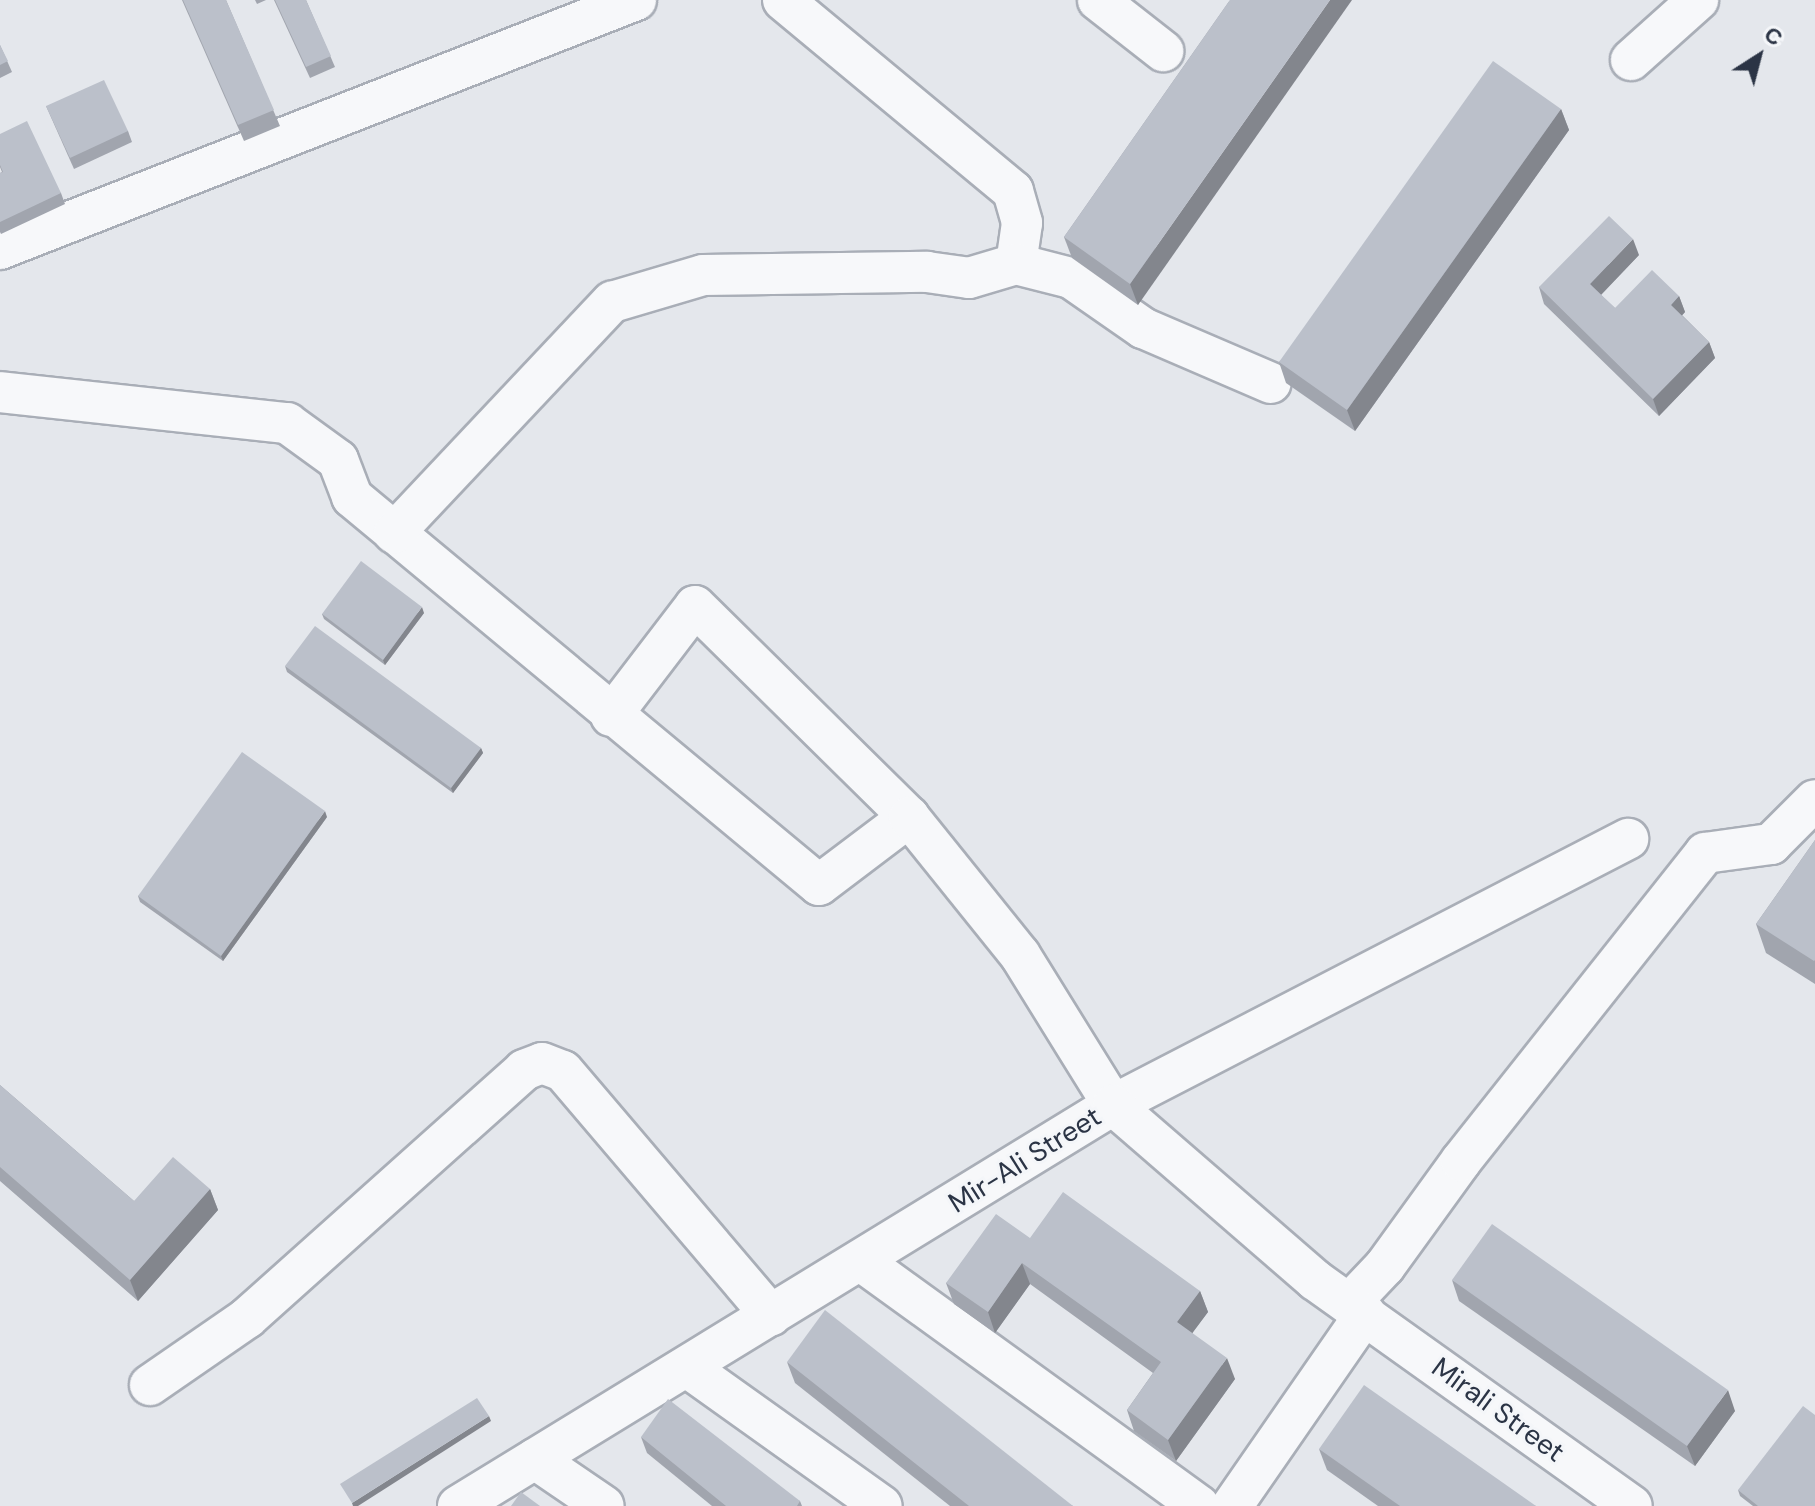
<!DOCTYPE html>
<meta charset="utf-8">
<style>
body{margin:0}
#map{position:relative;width:1815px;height:1506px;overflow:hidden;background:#e4e7ec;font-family:"DM Sans",sans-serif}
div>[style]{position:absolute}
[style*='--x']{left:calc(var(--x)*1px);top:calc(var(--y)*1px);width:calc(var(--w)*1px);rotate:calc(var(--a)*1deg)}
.roads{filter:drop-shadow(2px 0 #a9aeb7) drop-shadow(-2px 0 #a9aeb7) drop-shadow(0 2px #a9aeb7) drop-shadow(0 -2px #a9aeb7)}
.street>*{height:40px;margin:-20px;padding:0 20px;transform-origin:20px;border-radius:20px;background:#f7f8fa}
.wall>*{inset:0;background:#a1a5ae}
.shaded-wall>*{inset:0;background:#83868d}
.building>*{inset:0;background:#bbc0ca}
span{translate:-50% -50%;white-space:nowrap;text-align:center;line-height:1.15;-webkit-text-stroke:6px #f4f6f9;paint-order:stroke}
.street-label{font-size:28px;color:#2b3445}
.north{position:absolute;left:1719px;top:16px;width:80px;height:80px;-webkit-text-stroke:6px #f4f6f9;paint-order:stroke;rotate:36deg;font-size:22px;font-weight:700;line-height:32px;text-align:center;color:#2b3445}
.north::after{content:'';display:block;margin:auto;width:28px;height:36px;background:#2b3445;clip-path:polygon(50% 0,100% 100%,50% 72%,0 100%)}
</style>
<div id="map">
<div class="roads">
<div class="street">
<i style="--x:783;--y:0;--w:299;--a:39.7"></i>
<i style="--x:1013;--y:191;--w:33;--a:74"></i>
<i style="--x:1022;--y:223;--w:41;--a:98.3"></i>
<i style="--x:1098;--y:0;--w:83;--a:38.1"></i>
<i style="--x:1631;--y:60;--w:90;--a:-41.8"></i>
<i style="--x:0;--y:249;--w:683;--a:-21.38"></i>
<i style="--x:0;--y:392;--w:289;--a:6.2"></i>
<i style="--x:287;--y:423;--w:63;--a:36"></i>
<i style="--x:338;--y:460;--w:40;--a:69"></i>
<i style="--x:352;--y:497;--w:607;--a:39.72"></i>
<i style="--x:819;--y:885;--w:113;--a:-37.1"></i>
<i style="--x:394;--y:533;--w:318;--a:-46.7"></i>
<i style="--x:612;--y:302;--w:95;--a:-16.5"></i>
<i style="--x:703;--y:275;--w:224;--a:-0.8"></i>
<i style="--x:927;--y:272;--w:42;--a:8.1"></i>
<i style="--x:969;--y:278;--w:49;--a:-16.6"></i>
<i style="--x:1016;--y:264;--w:57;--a:14.3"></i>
<i style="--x:1071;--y:278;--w:88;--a:34.8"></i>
<i style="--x:1143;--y:328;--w:139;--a:23.3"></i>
<i style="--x:611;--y:716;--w:138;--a:-52.6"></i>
<i style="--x:695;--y:606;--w:301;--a:44.6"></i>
<i style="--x:909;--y:817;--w:177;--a:51.2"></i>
<i style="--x:1020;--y:955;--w:176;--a:58.2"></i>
<i style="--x:1113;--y:1105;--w:580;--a:-27.32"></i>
<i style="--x:861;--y:1261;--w:417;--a:35.9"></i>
<i style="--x:1349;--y:1304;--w:52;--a:-46.5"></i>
<i style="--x:1385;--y:1266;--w:130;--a:-54.1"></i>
<i style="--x:1461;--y:1161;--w:393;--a:-51.6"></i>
<i style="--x:1705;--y:853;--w:67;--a:-7.8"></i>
<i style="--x:1771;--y:844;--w:62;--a:-45"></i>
<i style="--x:687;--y:1367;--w:239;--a:35.5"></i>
<i style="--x:150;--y:1385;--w:118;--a:-34.6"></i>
<i style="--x:247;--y:1318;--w:372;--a:-41.8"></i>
<i style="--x:524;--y:1070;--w:19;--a:-21"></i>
<i style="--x:542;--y:1063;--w:22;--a:21"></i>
<i style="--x:563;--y:1071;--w:321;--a:49.6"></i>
<i style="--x:535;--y:1459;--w:83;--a:34.3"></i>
<i style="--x:458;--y:1506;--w:768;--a:-31.48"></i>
<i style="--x:1113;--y:1105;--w:267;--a:40.9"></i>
<i style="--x:1315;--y:1280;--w:389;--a:35.5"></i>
<i style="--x:1232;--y:1506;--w:234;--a:-55.3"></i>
</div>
</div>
<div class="wall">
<i style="clip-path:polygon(182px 0,226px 0,280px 126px,244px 141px)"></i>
<i style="clip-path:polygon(255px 0,266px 0,257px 4px)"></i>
<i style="clip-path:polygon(274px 0,306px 0,335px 67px,310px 78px)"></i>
<i style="clip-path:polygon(1230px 0,1138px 305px,1072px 258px,1064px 237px)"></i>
<i style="clip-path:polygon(0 45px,12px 72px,0 78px)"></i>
<i style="clip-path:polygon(46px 106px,128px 131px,132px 142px,74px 169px)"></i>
<i style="clip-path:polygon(1561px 109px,1569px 130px,1355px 431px,1286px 383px,1279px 362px)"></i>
<i style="clip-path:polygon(0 134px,61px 193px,65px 204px,1px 234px,0 232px,0 173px,2px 172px,0 167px)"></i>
<i style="clip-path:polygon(1639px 255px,1601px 295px,1615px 308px,1679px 296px,1685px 312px,1682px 315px,1709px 342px,1715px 358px,1659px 416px,1544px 304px,1539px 287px)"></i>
<i style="clip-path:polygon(424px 613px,385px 665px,324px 619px,322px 614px)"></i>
<i style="clip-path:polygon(285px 666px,481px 748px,483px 753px,453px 793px,287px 672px)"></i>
<i style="clip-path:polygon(327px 817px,223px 961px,140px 902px,138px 896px)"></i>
<i style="clip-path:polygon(1815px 840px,1815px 984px,1766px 953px,1756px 924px)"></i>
<i style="clip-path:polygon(0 1085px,134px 1201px,210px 1189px,218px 1210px,138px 1301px,0 1181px)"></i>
<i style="clip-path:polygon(1030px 1238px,1200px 1291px,1208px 1312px,1192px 1333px,1235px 1379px,1176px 1461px,1134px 1431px,1127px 1410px,1153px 1373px,1030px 1284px,995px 1333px,954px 1304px,946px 1283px)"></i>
<i style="clip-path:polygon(1452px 1280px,1735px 1411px,1695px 1466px,1459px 1301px)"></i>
<i style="clip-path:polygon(787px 1362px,1073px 1506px,950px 1506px,795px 1383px)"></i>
<i style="clip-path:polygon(641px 1437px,800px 1501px,802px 1506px,712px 1506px,647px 1453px)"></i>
<i style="clip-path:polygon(1319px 1449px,1536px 1506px,1378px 1506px,1327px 1470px)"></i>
<i style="clip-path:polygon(1738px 1490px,1815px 1506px,1753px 1506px,1740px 1496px)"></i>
</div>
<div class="shaded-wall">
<i style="clip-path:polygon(1330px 0,1352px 0,1138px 305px,1130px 284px)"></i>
<i style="clip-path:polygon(1561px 109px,1569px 130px,1355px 431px,1347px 410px)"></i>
<i style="clip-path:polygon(1633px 239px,1639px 255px,1596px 300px,1590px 284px)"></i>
<i style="clip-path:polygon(1679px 296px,1685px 312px,1677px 321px,1671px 305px)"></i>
<i style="clip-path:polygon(1709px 342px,1715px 358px,1659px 416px,1653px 399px)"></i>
<i style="clip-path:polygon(422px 607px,424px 613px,385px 665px,383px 660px)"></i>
<i style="clip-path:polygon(481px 748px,483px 753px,453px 793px,451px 788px)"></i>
<i style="clip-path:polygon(325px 811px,327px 817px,223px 961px,221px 956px)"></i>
<i style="clip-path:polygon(210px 1189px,218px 1210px,138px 1301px,130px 1280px)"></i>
<i style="clip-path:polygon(1022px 1263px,1030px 1284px,995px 1333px,988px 1312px)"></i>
<i style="clip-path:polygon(1200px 1291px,1208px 1312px,1185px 1343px,1177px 1322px)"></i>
<i style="clip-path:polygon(1227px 1358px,1235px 1379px,1176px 1461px,1168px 1440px)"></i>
<i style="clip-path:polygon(1728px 1390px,1735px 1411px,1695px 1466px,1687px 1446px)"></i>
<i style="clip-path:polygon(489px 1416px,491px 1421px,358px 1506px,353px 1506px,352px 1503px)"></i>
</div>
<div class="building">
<i style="clip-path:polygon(183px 0,226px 0,274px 110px,238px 125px)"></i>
<i style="clip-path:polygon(275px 0,306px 0,331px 56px,306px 67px)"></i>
<i style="clip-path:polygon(1230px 0,1330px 0,1130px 284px,1064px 237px)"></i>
<i style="clip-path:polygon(0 45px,8px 61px,0 65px)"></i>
<i style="clip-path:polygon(1493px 61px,1561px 109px,1347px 410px,1279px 362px)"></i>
<i style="clip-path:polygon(104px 80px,128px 131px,70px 158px,46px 106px)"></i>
<i style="clip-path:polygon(27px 121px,61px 193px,0 222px,0 173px,3px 172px,0 165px,0 134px)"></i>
<i style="clip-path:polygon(1609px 216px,1633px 239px,1590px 284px,1615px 308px,1652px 270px,1679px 296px,1671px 305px,1709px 342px,1653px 399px,1539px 287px)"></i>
<i style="clip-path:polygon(361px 561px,422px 607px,383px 660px,322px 614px)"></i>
<i style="clip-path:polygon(315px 626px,481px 748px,451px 788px,285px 666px)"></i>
<i style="clip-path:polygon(242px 752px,325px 811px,221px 956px,138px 896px)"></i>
<i style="clip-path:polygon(1815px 840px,1815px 960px,1814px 961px,1756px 924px)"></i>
<i style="clip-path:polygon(0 1085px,134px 1201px,173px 1157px,210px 1189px,130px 1280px,0 1167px)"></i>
<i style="clip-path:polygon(1063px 1192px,1200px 1291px,1177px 1322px,1227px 1358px,1168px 1440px,1127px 1410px,1161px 1362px,1022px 1263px,988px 1312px,946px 1283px,996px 1214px,1030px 1238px)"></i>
<i style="clip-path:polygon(1492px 1224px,1728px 1390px,1687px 1446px,1452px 1280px)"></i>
<i style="clip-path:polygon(825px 1310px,1073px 1506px,969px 1506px,787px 1362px)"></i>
<i style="clip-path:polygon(1364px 1385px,1536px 1506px,1400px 1506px,1319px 1449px)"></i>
<i style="clip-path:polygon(477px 1398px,489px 1416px,352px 1503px,340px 1484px)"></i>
<i style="clip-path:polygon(668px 1399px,800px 1501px,797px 1506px,726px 1506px,641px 1437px)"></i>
<i style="clip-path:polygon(1803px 1406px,1815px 1415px,1815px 1506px,1758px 1506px,1738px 1490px)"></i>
<i style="clip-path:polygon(521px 1492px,540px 1506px,511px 1506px)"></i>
</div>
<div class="street-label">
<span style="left:1025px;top:1160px;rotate:-32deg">Mir-Ali Street</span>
<span style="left:1498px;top:1410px;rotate:36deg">Mirali Street</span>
</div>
<div class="north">С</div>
</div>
